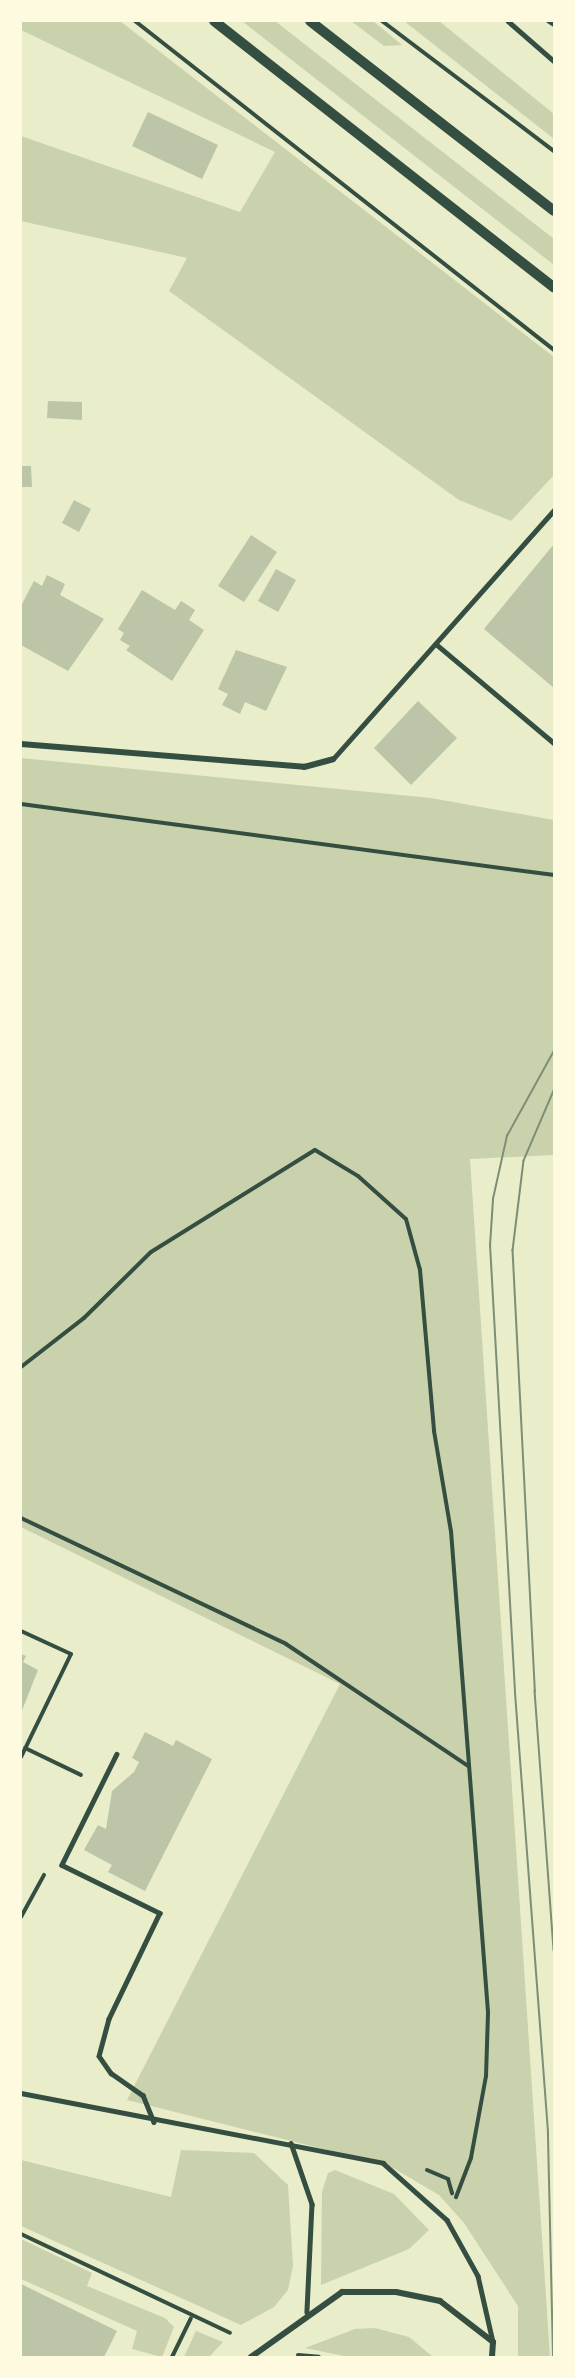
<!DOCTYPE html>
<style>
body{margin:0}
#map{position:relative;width:575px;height:2378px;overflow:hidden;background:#e9edc9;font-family:"IBM Plex Sans",sans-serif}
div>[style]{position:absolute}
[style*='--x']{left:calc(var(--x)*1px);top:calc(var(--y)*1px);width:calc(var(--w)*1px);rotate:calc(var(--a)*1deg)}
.green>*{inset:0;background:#cad2ad}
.building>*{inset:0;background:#bcc5a7}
.path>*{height:4px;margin:-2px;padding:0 2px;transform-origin:2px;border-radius:2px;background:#344e41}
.service>*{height:4.5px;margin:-2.25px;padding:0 2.25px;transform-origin:2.25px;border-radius:2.25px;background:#344e41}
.minor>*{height:6px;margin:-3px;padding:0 3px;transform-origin:3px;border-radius:3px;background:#344e41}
.tertiary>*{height:10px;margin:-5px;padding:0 5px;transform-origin:5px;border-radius:5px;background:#344e41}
.tram>*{height:1.5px;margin:-0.75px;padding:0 0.75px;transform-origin:0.75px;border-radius:0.75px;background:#7c8e77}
span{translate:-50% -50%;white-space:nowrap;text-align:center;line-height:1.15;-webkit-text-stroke:6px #fefae0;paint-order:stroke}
.frame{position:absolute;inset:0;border:22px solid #fefae0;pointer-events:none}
</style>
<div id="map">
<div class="green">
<i style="clip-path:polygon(21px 21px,120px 21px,554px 357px,554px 475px,511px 521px,459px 500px,169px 291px,187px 258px,21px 221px,21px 136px,240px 212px,275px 152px,21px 30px)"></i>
<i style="clip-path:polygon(242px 21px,275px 21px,554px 239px,554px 265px)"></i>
<i style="clip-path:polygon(351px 21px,373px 21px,402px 45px,384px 46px)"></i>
<i style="clip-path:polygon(404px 21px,439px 21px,554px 114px,554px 139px)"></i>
<i style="clip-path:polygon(21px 758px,431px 798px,554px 820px,554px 1155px,470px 1159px,550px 2357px,518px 2357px,518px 2306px,464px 2223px,439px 2195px,388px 2165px,127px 2100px,340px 1684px,21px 1527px)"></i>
<i style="clip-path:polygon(181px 2150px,254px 2153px,288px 2185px,293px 2266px,288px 2290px,274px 2307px,241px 2325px,21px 2226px,21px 2160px,171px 2197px)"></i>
<i style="clip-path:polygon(335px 2170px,394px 2194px,429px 2230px,409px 2249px,321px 2285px,322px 2192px,328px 2173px)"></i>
<i style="clip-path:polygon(21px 2239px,92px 2273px,87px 2286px,165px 2318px,174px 2327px,162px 2357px,132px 2349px,137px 2331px,21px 2279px)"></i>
<i style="clip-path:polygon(375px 2328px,409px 2337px,433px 2357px,349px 2357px,305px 2348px,355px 2329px)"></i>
<i style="clip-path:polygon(196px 2331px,223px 2342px,209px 2357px,184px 2357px)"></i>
</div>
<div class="building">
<i style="clip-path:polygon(148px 112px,218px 145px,202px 179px,132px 146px)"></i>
<i style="clip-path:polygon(48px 401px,82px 402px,82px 420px,47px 418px)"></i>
<i style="clip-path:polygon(21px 466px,31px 466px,32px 487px,21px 487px)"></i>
<i style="clip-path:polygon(74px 500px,91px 509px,79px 532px,62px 523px)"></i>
<i style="clip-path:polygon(251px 535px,277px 552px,244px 602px,218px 586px)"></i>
<i style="clip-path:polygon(554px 544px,554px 688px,484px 629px)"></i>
<i style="clip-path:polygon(276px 569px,296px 580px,278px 612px,258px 601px)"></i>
<i style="clip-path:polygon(47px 575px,65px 584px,60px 595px,104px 619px,68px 671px,21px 645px,21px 606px,34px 581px,42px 586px)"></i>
<i style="clip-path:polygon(142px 590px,175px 610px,181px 601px,195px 610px,189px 620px,204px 630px,172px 681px,126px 650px,130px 646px,120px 640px,124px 633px,118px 629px)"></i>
<i style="clip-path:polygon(236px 650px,287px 667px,266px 711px,245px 702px,240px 714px,222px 705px,228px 694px,218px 689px)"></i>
<i style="clip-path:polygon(418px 701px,457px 738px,411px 785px,374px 748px)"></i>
<i style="clip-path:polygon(21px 1654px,26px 1656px,23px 1662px,38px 1670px,21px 1713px)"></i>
<i style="clip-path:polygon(145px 1732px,173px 1746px,176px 1740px,212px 1759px,145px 1891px,108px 1872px,112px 1865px,84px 1850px,98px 1825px,106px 1829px,112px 1791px,134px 1772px,139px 1762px,132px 1758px)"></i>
<i style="clip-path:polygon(21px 2284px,117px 2331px,104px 2357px,21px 2357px)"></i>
</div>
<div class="path">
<i style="--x:135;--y:21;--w:533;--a:38.14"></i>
<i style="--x:382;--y:21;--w:216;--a:37.1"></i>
<i style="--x:548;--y:21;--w:7;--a:34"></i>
<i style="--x:21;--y:804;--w:538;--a:7.59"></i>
<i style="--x:21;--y:1367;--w:80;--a:-37.9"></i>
<i style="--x:84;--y:1318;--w:94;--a:-44.6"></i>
<i style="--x:151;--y:1252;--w:193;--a:-31.9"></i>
<i style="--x:315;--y:1150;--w:50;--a:31.2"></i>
<i style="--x:358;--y:1176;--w:64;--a:41.9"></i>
<i style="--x:406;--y:1219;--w:53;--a:74.6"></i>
<i style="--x:420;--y:1270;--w:162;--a:85"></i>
<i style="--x:434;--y:1431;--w:101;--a:80.4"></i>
<i style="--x:451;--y:1531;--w:483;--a:85.6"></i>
<i style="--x:488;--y:2013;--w:63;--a:91.8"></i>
<i style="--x:486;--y:2076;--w:83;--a:100.4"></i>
<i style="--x:471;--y:2158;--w:42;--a:111"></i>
<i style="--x:21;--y:1518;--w:293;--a:25.4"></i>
<i style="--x:286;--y:1644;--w:219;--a:33.8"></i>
<i style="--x:21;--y:1631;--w:55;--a:24.7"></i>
<i style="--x:71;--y:1654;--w:114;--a:115.9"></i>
<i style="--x:25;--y:1748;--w:62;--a:25.7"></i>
<i style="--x:21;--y:1917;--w:48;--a:-61.3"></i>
<i style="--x:427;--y:2170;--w:23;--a:23"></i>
<i style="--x:448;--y:2179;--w:15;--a:74"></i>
<i style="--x:21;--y:2234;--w:231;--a:25.3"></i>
<i style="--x:298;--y:2355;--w:21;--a:5"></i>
<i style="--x:172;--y:2357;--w:43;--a:-64"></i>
</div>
<div class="service">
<i style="--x:508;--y:21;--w:61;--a:41"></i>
<i style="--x:436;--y:644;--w:154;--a:40"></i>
<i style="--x:333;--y:759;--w:333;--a:-48.4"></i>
<i style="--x:117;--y:1754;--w:124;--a:116.4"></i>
<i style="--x:62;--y:1865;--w:109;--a:26.1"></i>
<i style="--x:160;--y:1913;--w:118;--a:115.7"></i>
<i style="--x:109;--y:2019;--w:38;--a:105"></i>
<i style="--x:99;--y:2056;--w:21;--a:55"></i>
<i style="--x:111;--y:2073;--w:39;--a:35"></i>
<i style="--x:143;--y:2095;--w:29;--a:68"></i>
<i style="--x:21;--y:2093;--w:369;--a:10.9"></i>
<i style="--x:383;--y:2163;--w:86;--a:41.7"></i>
<i style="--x:447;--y:2220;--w:64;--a:61"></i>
<i style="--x:478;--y:2276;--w:68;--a:77.2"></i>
<i style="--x:291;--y:2143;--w:65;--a:71"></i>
<i style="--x:312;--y:2204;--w:108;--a:92.7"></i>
</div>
<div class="minor">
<i style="--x:21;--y:744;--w:284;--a:4.6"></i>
<i style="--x:304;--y:767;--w:30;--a:-15"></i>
<i style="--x:251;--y:2357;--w:112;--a:-35.5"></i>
<i style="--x:342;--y:2292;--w:54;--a:0"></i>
<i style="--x:396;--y:2292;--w:45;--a:11.6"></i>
<i style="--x:440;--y:2301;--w:67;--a:37.7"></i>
<i style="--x:493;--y:2342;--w:15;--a:94"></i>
</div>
<div class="tertiary">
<i style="--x:214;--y:21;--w:432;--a:38.1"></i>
<i style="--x:310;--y:21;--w:309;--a:37.9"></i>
</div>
<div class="tram">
<i style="--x:554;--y:1091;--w:76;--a:113.2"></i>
<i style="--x:524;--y:1161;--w:90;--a:97"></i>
<i style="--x:513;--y:1250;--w:442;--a:87.1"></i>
<i style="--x:535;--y:1691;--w:260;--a:85.8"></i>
<i style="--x:553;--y:2357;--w:225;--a:-91.3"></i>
<i style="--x:548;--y:2132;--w:441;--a:-94.3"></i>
<i style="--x:515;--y:1692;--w:447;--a:-93.2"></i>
<i style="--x:490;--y:1246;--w:47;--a:-86.3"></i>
<i style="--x:493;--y:1199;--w:65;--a:-77.5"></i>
<i style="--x:507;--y:1136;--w:97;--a:-61.1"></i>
</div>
<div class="frame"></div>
</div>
